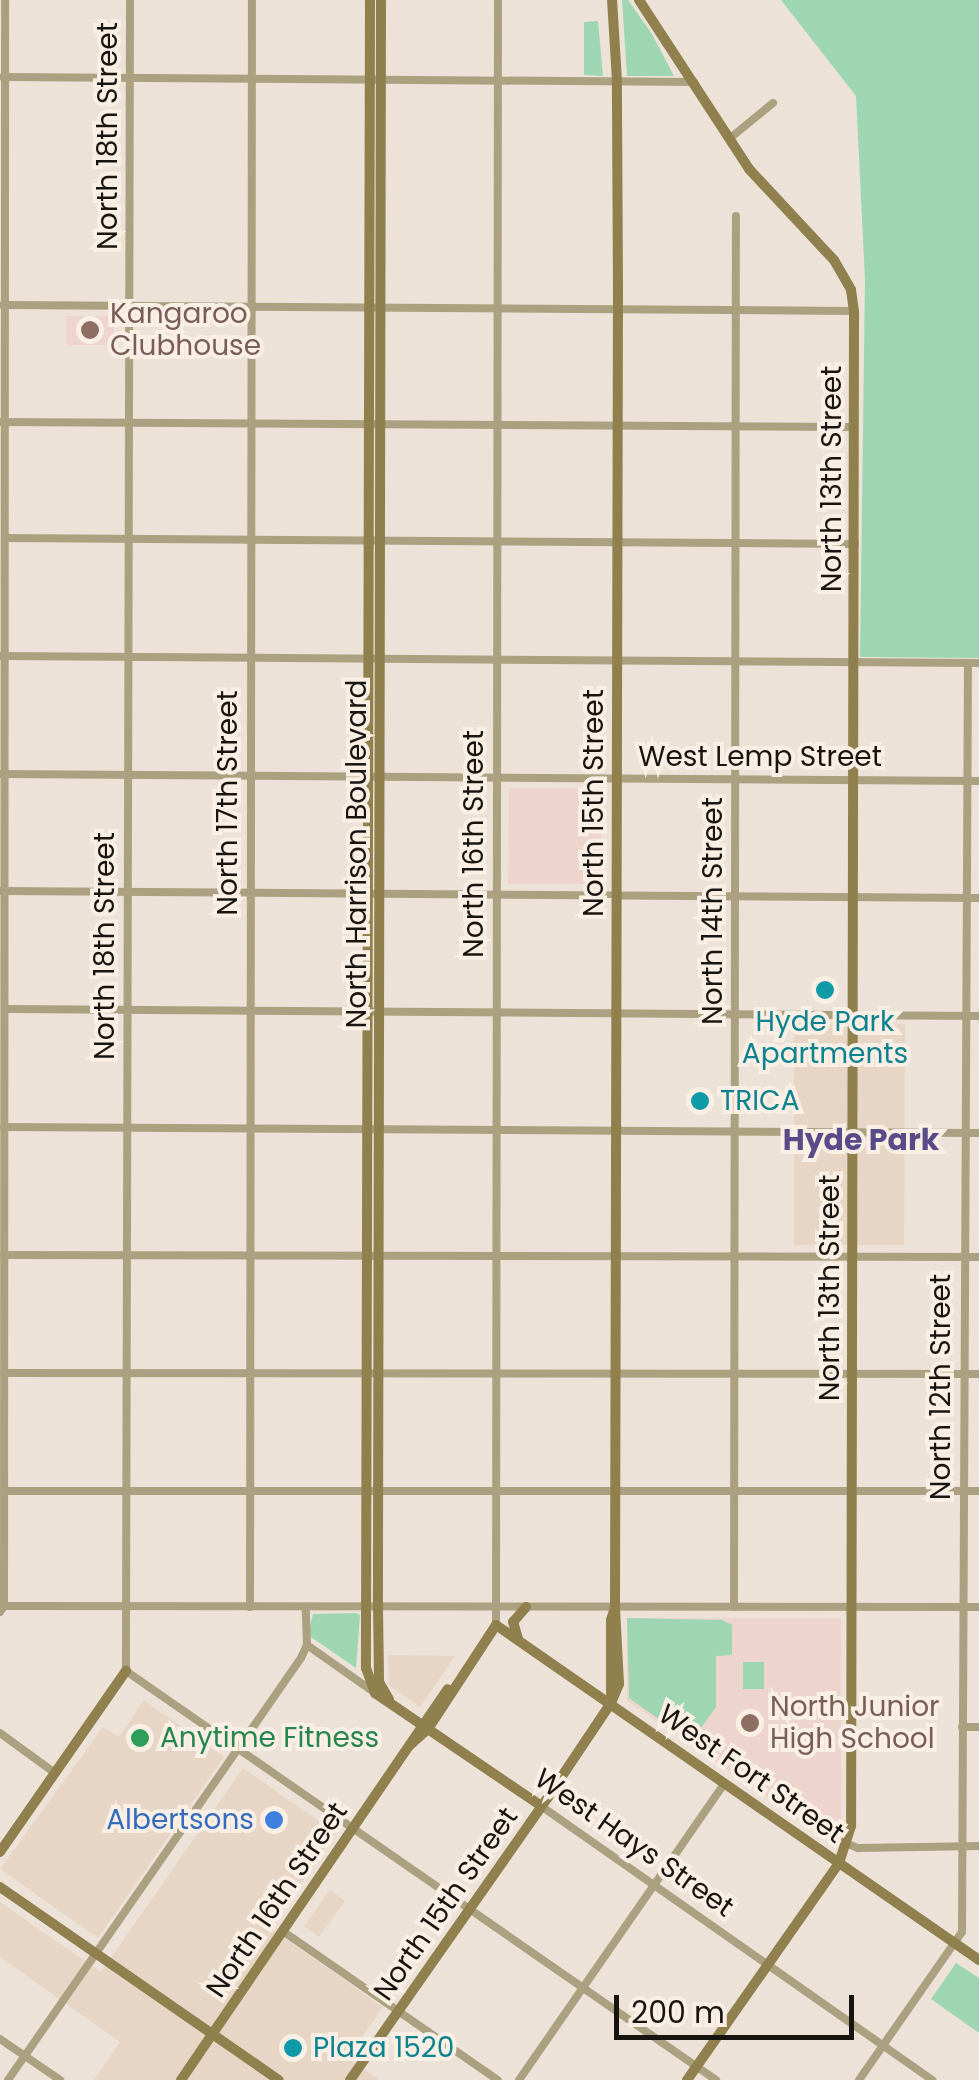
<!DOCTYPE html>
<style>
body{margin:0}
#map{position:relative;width:979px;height:2080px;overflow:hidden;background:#ede2d8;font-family:Poppins,sans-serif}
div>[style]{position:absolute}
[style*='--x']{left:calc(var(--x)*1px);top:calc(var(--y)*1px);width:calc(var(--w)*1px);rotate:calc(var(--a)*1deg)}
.built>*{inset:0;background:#e7d6c6}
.education>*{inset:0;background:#edd4cd}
.green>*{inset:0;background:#9fd6b2}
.street>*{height:8px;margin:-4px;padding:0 4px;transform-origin:4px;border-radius:4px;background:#aba180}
.secondary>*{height:10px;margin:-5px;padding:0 5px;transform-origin:5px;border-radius:5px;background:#8f804e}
.dots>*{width:28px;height:28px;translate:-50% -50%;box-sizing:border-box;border:5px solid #faefe5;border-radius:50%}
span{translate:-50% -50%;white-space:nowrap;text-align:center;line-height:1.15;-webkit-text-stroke:8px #faefe5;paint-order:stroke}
.street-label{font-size:28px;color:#181410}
.education-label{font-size:28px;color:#785e54}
.left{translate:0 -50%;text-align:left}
.culture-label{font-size:28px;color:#0d838f}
.leisure-label{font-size:28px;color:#27864d}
.shop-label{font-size:28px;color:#366cbe}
.right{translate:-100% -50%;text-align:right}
.neighbourhood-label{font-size:30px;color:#594a88;font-weight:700}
.scale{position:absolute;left:614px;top:1995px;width:240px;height:45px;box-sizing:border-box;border:5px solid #181410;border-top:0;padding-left:12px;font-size:30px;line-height:35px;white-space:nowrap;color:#181410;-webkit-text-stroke:8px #faefe5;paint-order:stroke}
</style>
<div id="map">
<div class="built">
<i style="clip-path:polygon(794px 1023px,905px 1024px,904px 1245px,794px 1245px)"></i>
<i style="clip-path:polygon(388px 1655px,455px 1656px,420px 1707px,389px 1685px)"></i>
<i style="clip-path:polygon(144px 1700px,224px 1757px,98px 1938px,0 1869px,103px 1727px,119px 1737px)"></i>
<i style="clip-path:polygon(243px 1768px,336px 1833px,270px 1928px,383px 2007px,348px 2058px,379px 2080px,94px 2080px,120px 2042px,0 1957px,0 1902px,101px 1972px)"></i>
<i style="clip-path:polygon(330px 1890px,345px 1901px,319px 1937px,304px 1926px)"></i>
</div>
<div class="education">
<i style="clip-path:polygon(66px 316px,114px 316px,114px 345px,66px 345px)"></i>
<i style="clip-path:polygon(509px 788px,601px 788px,601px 884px,508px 884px)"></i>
<i style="clip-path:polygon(627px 1618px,841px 1618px,841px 1826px,835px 1833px,824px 1836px,627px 1701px)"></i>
</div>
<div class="green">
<i style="clip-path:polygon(622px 0,628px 0,652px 34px,674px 76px,627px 76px)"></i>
<i style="clip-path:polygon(781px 0,979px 0,979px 658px,860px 657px,865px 280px,856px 96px)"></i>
<i style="clip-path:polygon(598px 21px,603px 76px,584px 75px,584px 22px)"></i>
<i style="clip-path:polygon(356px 1613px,360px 1615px,356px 1668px,308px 1635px,313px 1614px)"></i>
<i style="clip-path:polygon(627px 1618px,722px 1620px,732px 1625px,732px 1655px,716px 1656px,716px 1707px,691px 1742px,629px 1698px)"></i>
<i style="clip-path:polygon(743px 1662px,764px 1662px,764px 1689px,743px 1689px)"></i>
<i style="clip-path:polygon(956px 1963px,979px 1978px,979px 2033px,931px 1999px)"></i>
</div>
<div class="street">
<i style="--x:130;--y:0;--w:1671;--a:90.14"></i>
<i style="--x:126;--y:1671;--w:718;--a:34.73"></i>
<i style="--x:3;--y:77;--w:691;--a:0.41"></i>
<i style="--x:729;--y:139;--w:57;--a:-39.3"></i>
<i style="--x:3;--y:305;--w:851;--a:0.4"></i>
<i style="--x:0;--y:422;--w:854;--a:0.34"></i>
<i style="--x:5;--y:538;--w:850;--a:0.4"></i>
<i style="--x:0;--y:656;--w:979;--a:0.41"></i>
<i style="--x:0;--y:774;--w:979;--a:0.41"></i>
<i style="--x:0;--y:891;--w:979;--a:0.41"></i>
<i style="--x:5;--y:1009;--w:974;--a:0.41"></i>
<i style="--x:4;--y:1127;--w:975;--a:0.35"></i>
<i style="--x:4;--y:1255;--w:975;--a:0.12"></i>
<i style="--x:4;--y:1373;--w:975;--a:0.06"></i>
<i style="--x:4;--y:1491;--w:975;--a:0"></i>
<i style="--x:4;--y:1606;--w:975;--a:0.06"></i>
<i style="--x:250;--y:1607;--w:1607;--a:-89.93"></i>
<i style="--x:734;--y:1607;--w:1391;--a:-89.92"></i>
<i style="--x:0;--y:1612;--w:7;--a:-56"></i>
<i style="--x:4;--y:1606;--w:1606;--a:-89.96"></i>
<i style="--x:496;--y:1625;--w:1625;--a:-89.93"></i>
<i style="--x:307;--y:1645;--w:83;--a:35.2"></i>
<i style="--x:962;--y:1727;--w:17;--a:0"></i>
<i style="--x:0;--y:1733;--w:68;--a:36"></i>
<i style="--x:541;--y:1806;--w:478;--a:35"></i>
<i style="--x:848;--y:1844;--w:11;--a:22"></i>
<i style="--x:858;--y:1848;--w:121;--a:-0.9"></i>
<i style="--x:284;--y:1932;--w:260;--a:34.7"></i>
<i style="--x:0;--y:2039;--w:73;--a:34.3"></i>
<i style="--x:8;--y:2080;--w:514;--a:-55.23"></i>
<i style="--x:301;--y:1658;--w:14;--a:-65"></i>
<i style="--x:307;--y:1645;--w:38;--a:-92"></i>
<i style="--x:519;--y:2080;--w:361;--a:-55.3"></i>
<i style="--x:859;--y:2080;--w:180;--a:-55.2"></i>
<i style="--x:962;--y:1932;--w:1269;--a:-89.73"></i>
</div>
<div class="secondary">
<i style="--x:370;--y:0;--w:1668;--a:90.14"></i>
<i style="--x:366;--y:1668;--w:27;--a:70"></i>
<i style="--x:375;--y:1693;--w:201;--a:34.2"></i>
<i style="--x:381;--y:0;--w:1607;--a:90.11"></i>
<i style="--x:378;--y:1607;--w:75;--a:89.2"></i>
<i style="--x:379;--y:1682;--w:20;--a:60"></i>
<i style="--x:639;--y:0;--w:202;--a:56.9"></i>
<i style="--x:749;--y:169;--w:125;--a:47"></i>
<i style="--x:834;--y:260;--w:34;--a:60"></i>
<i style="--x:851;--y:290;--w:21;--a:82"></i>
<i style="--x:854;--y:311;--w:1515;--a:90.11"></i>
<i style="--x:851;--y:1826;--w:39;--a:108"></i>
<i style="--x:839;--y:1863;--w:265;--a:125"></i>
<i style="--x:518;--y:1639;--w:18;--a:-106"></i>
<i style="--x:513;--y:1622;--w:20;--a:-49"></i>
<i style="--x:611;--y:1695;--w:75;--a:-90"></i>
<i style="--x:611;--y:1620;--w:13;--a:-72"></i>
<i style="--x:410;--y:1745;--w:24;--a:-42"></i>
<i style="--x:428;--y:1729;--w:124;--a:-56.8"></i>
<i style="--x:496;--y:1625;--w:588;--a:34.74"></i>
<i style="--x:0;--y:1852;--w:221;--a:-55.2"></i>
<i style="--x:0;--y:1887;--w:339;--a:34.7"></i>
<i style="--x:181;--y:2080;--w:473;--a:-55.7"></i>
<i style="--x:350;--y:2080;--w:345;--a:-55"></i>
<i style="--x:548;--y:1797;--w:113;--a:-56.2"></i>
<i style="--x:611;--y:1703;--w:21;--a:-67"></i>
<i style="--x:619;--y:1684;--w:77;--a:-93"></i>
<i style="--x:615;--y:1607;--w:1313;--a:-89.87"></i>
<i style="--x:618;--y:294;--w:213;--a:-90.3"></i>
<i style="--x:617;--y:81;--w:81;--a:-93.5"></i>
</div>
<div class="dots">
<i style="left:90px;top:330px;background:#8d6e63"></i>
<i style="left:825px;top:990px;background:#0f9aa8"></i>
<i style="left:700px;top:1101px;background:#0f9aa8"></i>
<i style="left:750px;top:1723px;background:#8d6e63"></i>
<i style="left:140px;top:1738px;background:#2e9e5b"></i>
<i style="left:274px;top:1820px;background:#3f7fe0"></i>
<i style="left:293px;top:2048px;background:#0f9aa8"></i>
</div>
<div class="street-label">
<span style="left:108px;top:136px;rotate:-90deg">North 18th Street</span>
<span style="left:832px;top:479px;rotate:-90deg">North 13th Street</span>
<span style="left:760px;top:757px">West Lemp Street</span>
<span style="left:228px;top:803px;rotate:-90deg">North 17th Street</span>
<span style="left:594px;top:803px;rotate:-90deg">North 15th Street</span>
<span style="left:474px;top:844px;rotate:-90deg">North 16th Street</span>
<span style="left:357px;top:854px;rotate:-90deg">North Harrison Boulevard</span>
<span style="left:713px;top:911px;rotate:-90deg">North 14th Street</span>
<span style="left:105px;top:946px;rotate:-90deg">North 18th Street</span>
<span style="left:830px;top:1288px;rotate:-90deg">North 13th Street</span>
<span style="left:941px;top:1387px;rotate:-90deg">North 12th Street</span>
<span style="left:751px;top:1774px;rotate:35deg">West Fort Street</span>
<span style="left:634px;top:1843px;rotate:35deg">West Hays Street</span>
<span style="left:277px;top:1900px;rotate:-56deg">North 16th Street</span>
<span style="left:446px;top:1904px;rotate:-55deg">North 15th Street</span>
</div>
<div class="education-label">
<span class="left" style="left:110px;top:330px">Kangaroo<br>Clubhouse</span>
<span class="left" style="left:770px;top:1723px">North Junior<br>High School</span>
</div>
<div class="culture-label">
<span style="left:825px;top:1038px">Hyde Park<br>Apartments</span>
<span class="left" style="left:720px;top:1101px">TRICA</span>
<span class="left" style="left:313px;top:2048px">Plaza 1520</span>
</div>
<div class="leisure-label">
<span class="left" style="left:160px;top:1738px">Anytime Fitness</span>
</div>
<div class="shop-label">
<span class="right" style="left:254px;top:1820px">Albertsons</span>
</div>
<div class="neighbourhood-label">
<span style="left:861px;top:1140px">Hyde Park</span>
</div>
<div class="scale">200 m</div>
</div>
